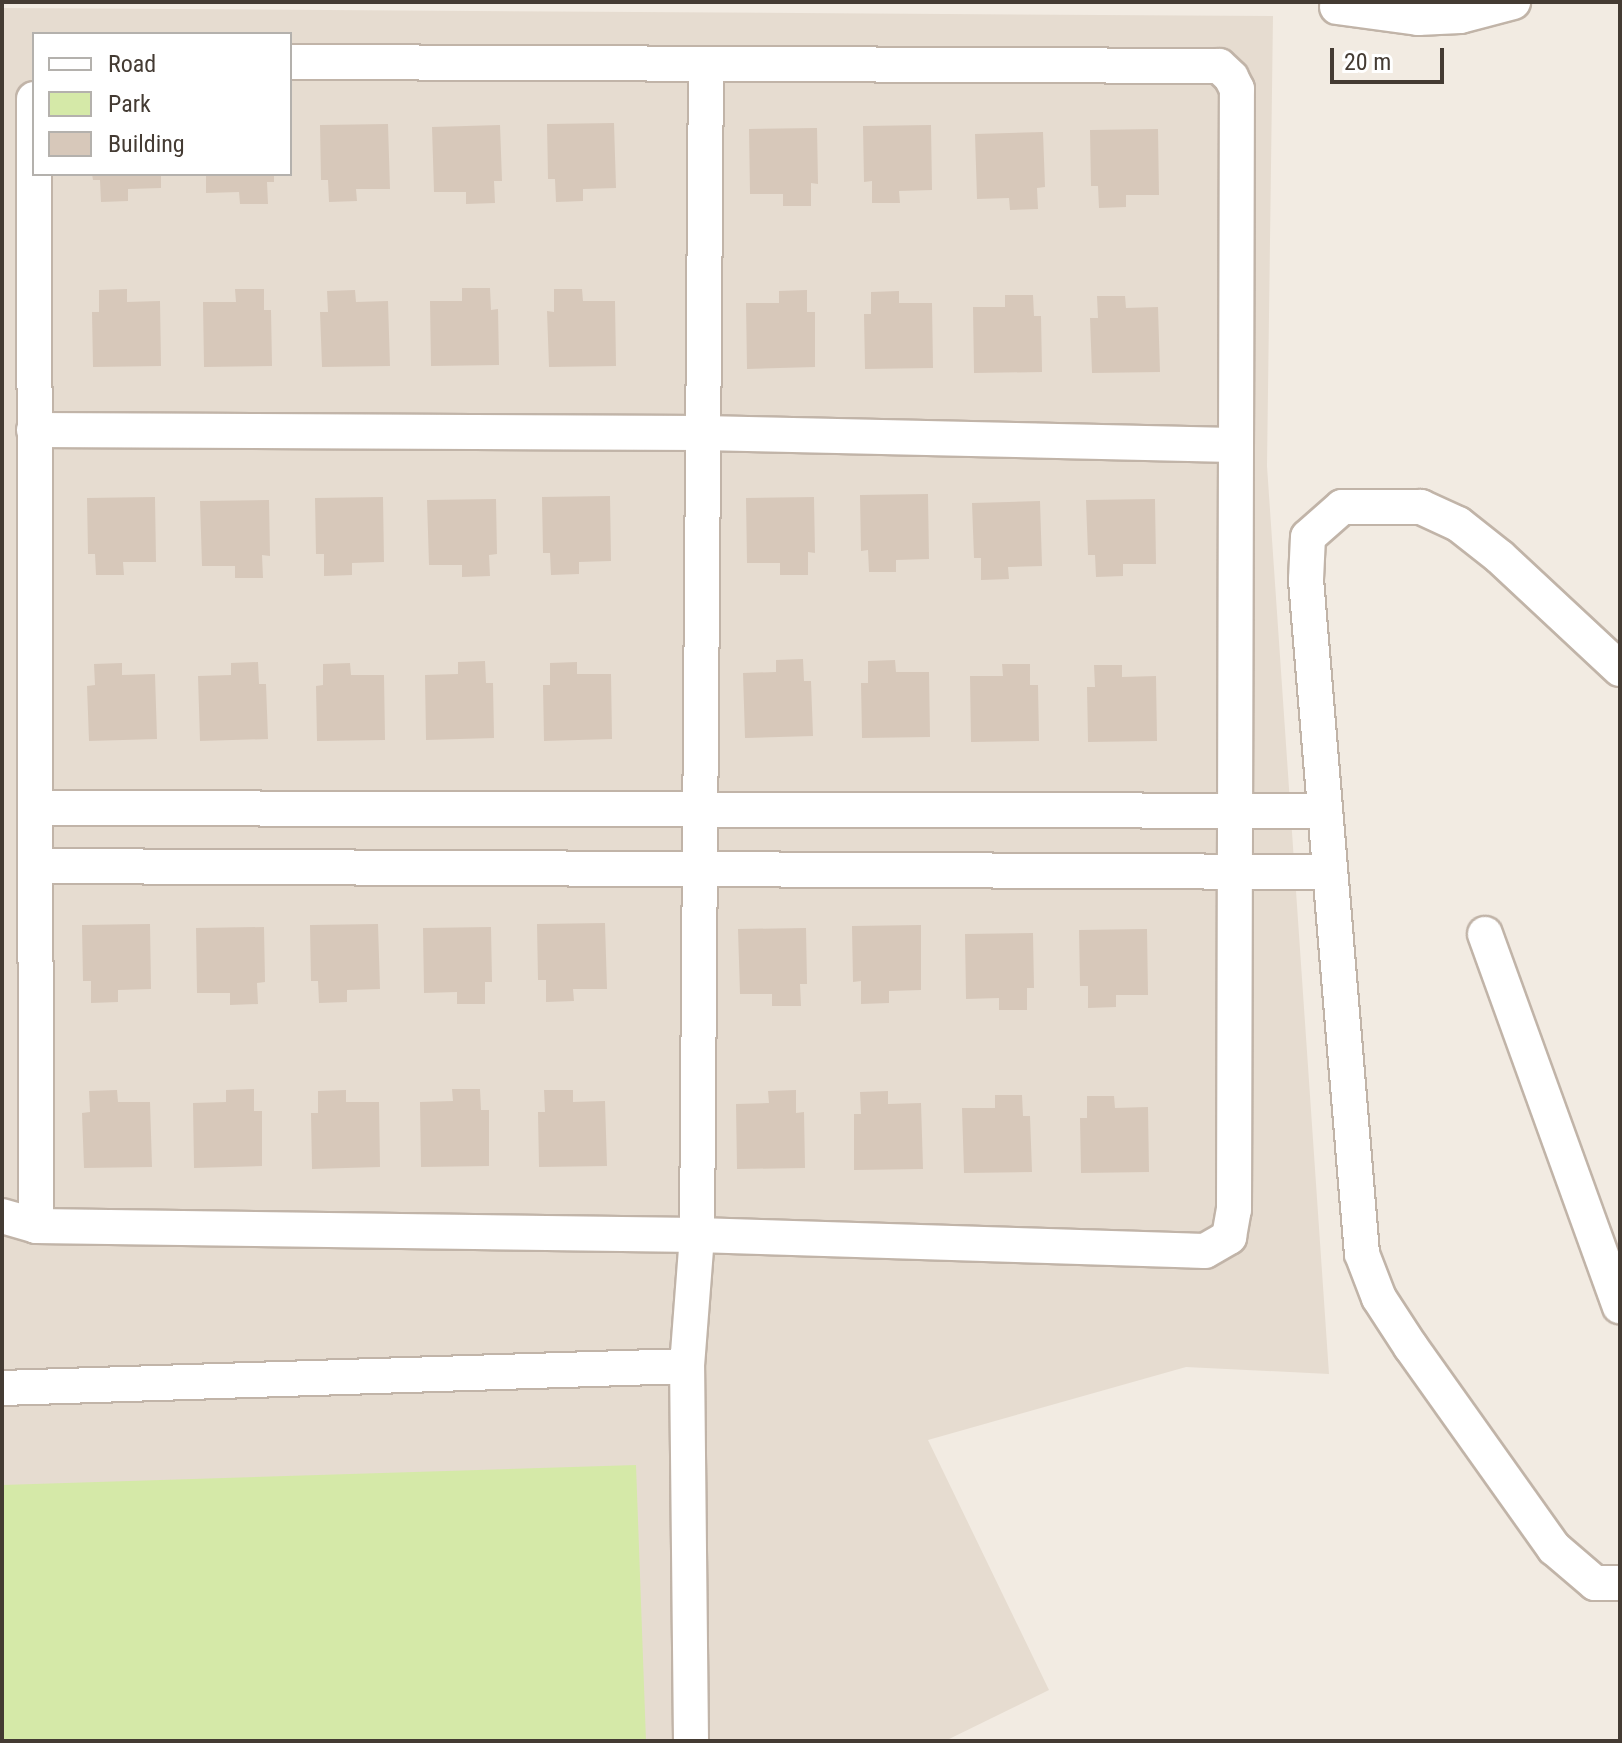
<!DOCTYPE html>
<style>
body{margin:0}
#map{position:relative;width:1622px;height:1743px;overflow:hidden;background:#f2ebe2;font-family:"Roboto Condensed",sans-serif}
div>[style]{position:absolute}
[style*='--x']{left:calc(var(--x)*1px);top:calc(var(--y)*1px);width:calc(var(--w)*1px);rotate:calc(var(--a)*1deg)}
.residential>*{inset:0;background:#e6dcd0}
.green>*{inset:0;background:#d5e9a8}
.building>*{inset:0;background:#d7c8ba}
.roads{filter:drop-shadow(2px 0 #c1b4a8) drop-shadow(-2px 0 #c1b4a8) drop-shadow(0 2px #c1b4a8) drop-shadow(0 -2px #c1b4a8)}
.street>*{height:34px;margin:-17px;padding:0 17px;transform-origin:17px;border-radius:17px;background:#fff}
span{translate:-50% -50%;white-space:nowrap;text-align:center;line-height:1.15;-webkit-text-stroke:8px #fff;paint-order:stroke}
.frame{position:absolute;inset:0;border:4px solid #443b33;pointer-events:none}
.legend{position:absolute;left:32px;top:32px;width:260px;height:144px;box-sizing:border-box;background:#fff;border:2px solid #b4b1ad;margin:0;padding:10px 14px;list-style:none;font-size:24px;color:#443b33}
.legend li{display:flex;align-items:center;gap:16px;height:40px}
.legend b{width:40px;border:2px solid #b4b1ad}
.scale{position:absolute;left:1330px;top:48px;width:114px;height:36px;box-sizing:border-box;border:4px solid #443b33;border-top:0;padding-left:10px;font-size:24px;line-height:28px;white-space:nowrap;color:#443b33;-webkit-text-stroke:6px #fff;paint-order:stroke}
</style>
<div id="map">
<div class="residential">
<i style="clip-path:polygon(evenodd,2px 8px,1273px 16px,1267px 466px,1329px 1374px,1186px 1367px,928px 1440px,1049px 1690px,945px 1741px,2px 1741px,2px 8px,34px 34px,290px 34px,290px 174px,34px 174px,34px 34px)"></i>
</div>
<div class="green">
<i style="clip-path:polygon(636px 1465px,646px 1741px,2px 1741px,2px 1485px)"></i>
</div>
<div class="building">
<i style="clip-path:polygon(614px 123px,616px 188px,583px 189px,583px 201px,556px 202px,555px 179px,548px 179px,547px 124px)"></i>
<i style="clip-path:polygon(388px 124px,390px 189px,356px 189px,357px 201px,329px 202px,328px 180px,321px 180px,320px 125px)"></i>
<i style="clip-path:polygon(500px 125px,502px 181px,494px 181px,495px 203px,466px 204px,466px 192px,434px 192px,432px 127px)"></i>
<i style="clip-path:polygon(931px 125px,932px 190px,899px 191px,900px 203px,872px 203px,872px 181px,864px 182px,863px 126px)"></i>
<i style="clip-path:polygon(817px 128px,818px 184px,811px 183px,811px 206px,783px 206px,783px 194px,750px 194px,749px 129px)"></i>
<i style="clip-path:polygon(1158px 129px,1159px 195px,1126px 195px,1126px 207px,1099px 208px,1098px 186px,1091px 186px,1090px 130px)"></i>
<i style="clip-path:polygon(1043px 132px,1045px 187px,1037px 188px,1038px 209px,1010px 210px,1009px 198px,977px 199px,975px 134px)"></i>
<i style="clip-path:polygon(92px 174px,161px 174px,161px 188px,128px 189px,128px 201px,101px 202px,100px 180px,93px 180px)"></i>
<i style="clip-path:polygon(206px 174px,274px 174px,274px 182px,267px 182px,268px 204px,240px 204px,239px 192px,206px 193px)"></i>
<i style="clip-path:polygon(462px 288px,490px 288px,491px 310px,498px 309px,499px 365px,431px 366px,430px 301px,462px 301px)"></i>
<i style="clip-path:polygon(127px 289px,127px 302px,160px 301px,161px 366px,93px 367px,92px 312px,99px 312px,99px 290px)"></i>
<i style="clip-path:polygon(235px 289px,264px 289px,264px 310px,271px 310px,272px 366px,204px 367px,203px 302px,236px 302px)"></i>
<i style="clip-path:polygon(554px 289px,582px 289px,583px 301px,615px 301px,616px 366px,549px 367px,547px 311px,554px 312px)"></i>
<i style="clip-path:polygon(355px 290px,356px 302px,388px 301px,390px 366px,322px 367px,320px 312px,328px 312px,327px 291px)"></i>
<i style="clip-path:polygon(807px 290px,807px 312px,815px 312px,815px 367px,747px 369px,746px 303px,779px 303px,779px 291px)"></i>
<i style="clip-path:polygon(899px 291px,899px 303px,932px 303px,933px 368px,865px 369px,864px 314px,871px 314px,871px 292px)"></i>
<i style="clip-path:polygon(1005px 295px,1033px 295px,1034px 316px,1041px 316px,1042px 372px,974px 373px,973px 307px,1005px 307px)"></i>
<i style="clip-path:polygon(1097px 296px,1125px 296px,1126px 308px,1158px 307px,1160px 372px,1092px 373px,1090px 318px,1098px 318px)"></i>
<i style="clip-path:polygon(928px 494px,929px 559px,896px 560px,896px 572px,869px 572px,868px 550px,861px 551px,860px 495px)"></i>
<i style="clip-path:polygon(610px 496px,611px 561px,579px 562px,579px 574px,551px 575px,550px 553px,543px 553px,542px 497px)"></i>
<i style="clip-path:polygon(155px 497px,156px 562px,123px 562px,124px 575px,96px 575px,95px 554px,88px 554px,87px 498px)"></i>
<i style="clip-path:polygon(383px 497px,384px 562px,352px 563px,352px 575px,324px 576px,324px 554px,316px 554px,315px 498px)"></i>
<i style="clip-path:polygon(814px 497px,815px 553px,808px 552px,808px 575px,780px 575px,780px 563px,747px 563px,746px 498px)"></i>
<i style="clip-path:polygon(496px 499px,497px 554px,489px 555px,490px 576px,462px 577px,462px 565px,429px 565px,427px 500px)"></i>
<i style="clip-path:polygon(1155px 499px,1156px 564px,1123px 564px,1123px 576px,1096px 577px,1095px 555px,1088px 555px,1086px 500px)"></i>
<i style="clip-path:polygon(269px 500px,270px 556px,262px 555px,263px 578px,235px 578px,235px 566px,202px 566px,200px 501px)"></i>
<i style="clip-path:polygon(1040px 501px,1042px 566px,1008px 567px,1009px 579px,981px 580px,981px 558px,974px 558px,972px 503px)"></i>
<i style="clip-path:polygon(803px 659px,804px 681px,811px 681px,813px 736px,745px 738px,743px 673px,776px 672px,776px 660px)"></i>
<i style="clip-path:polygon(895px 660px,896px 672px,929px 672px,930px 737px,862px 738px,861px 683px,868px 683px,868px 661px)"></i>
<i style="clip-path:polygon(485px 661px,486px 683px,493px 683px,494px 738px,426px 740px,425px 675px,458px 674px,458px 662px)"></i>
<i style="clip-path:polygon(258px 662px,259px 684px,266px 684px,268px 739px,200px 741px,198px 676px,231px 675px,231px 663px)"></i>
<i style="clip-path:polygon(577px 662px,577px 674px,611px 674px,612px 739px,544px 741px,543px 685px,550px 685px,550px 663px)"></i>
<i style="clip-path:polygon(122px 663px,122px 675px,155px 674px,157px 739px,89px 741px,87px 686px,95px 685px,94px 664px)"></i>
<i style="clip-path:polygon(350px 663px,351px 675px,384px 675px,385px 740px,317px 741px,316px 686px,323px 685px,323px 664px)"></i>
<i style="clip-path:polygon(1002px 664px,1030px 664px,1030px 685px,1038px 685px,1039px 741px,971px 742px,970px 676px,1003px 676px)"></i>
<i style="clip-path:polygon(1094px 665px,1122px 665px,1122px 677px,1156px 676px,1157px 741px,1088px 742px,1087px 687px,1095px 687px)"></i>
<i style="clip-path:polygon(605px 923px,607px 989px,573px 989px,574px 1001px,546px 1002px,546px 980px,538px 980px,537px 924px)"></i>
<i style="clip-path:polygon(150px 924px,151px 989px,118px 990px,118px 1002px,91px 1003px,91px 981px,83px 981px,82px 925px)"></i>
<i style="clip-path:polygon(378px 924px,380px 989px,347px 990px,347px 1002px,319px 1003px,318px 981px,311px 981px,310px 925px)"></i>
<i style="clip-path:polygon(921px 925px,921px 990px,889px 991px,889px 1003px,861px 1004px,861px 981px,853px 982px,852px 926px)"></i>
<i style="clip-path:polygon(264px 927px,265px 982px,257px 983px,258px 1004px,230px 1005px,230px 993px,197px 993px,196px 928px)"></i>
<i style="clip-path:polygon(491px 927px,492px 982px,485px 982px,485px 1004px,457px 1004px,457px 992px,424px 993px,423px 928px)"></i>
<i style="clip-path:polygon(806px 928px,807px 984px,800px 984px,801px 1006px,772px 1006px,772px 994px,740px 994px,738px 929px)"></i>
<i style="clip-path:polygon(1147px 929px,1148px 995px,1116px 995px,1116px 1007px,1088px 1008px,1088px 986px,1080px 986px,1079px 930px)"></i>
<i style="clip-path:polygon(1033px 933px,1034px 988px,1027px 988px,1027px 1010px,999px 1010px,999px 998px,966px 999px,965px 934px)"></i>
<i style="clip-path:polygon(254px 1089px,254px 1111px,262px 1111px,262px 1166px,194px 1168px,193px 1103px,226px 1102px,226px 1090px)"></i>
<i style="clip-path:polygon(452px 1089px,480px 1089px,481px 1110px,489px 1110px,489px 1166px,421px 1167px,420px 1102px,453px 1101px)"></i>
<i style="clip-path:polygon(117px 1090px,118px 1102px,150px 1102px,152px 1167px,84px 1168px,82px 1113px,90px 1112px,89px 1091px)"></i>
<i style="clip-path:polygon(346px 1090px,346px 1102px,379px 1102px,380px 1167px,312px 1169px,311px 1113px,318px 1113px,318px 1091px)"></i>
<i style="clip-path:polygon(544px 1090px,573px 1090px,573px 1102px,605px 1101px,607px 1166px,539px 1167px,538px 1112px,545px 1112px)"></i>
<i style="clip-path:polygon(796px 1090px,796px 1113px,804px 1112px,805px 1168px,737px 1169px,736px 1104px,769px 1103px,768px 1091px)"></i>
<i style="clip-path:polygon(888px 1091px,888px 1104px,921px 1103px,923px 1169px,854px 1170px,854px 1114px,861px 1114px,860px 1092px)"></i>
<i style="clip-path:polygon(995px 1095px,1022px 1095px,1023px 1116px,1030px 1116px,1032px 1172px,964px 1173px,962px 1108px,995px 1108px)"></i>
<i style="clip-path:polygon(1087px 1096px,1114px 1096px,1115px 1108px,1148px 1107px,1149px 1172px,1081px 1173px,1080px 1118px,1087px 1118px)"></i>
</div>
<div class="roads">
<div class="street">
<i style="--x:1337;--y:7;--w:82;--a:7.7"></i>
<i style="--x:1418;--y:18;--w:42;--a:-2.7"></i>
<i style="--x:1460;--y:16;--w:55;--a:-14.8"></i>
<i style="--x:34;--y:99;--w:1127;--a:89.9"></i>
<i style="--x:34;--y:430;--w:669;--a:0.26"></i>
<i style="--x:703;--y:433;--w:530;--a:1.3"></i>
<i style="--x:1620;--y:669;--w:164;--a:-137"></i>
<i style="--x:1500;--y:557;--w:53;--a:-141.8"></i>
<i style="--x:1458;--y:524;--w:41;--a:-155.3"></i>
<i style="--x:1421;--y:507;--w:79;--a:180"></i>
<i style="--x:1342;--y:507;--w:45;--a:138.6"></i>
<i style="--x:1308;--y:537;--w:43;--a:92.7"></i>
<i style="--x:1306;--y:580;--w:676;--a:85.25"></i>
<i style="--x:1362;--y:1254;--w:47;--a:68.9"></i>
<i style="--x:1379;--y:1298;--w:59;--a:56.9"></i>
<i style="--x:1411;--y:1347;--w:247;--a:54.6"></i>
<i style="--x:1554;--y:1548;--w:54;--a:40.5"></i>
<i style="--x:1595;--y:1583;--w:25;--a:0"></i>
<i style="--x:35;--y:808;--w:1290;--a:0.13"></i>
<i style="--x:35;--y:866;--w:1294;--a:0.27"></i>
<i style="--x:1485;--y:934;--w:396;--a:70.1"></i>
<i style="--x:2;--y:1216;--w:35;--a:16"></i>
<i style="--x:36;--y:1226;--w:661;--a:0.78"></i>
<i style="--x:697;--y:1235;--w:508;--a:1.8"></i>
<i style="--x:1205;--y:1251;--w:28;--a:-30"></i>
<i style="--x:1229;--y:1237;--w:27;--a:-80"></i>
<i style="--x:1234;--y:1210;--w:1121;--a:-89.85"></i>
<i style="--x:1237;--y:89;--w:13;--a:-117"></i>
<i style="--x:1231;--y:77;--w:16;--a:-137"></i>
<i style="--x:1219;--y:66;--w:929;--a:-179.75"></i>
<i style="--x:2;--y:1388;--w:685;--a:-1.84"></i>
<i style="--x:691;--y:1741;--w:375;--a:-90.6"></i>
<i style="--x:687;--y:1366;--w:131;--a:-85.6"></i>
<i style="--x:697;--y:1235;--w:1171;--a:-89.56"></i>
</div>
</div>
<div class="frame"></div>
<ul class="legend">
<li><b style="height:10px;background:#fff"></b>Road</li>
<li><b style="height:22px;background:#d5e9a8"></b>Park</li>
<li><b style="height:22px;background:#d7c8ba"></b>Building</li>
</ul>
<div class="scale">20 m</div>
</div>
